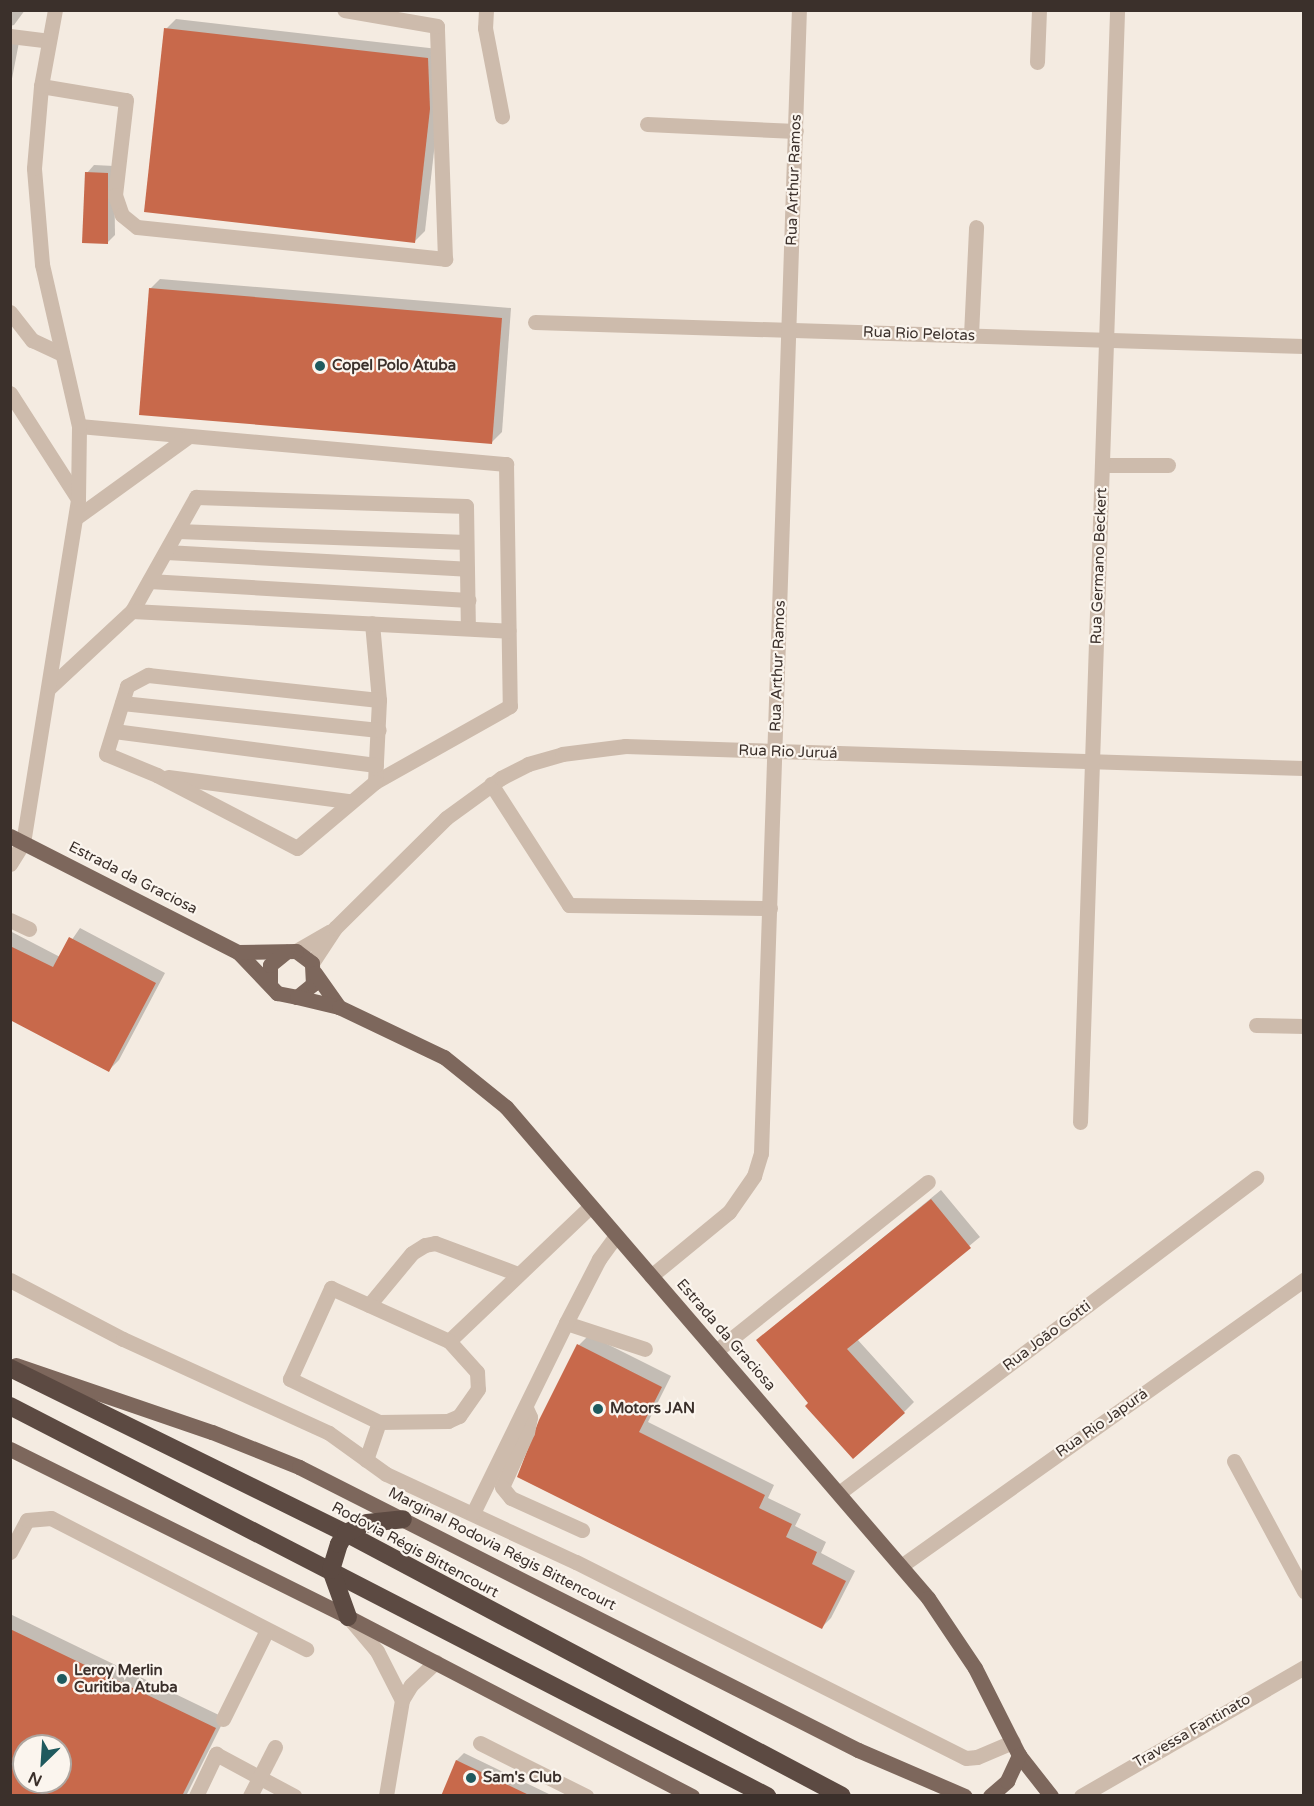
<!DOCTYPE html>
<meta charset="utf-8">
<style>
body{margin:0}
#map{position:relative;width:1314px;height:1806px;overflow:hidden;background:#f4ebe1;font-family:"Varela Round",sans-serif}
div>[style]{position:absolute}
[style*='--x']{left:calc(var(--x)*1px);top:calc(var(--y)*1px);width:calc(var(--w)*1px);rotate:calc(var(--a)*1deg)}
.shadow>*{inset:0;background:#0003}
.building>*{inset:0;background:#c8694b}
.minor>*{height:15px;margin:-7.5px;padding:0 7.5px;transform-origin:7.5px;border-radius:7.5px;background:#cdbbac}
.major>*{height:15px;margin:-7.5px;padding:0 7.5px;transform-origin:7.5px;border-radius:7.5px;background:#7d675c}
.highway>*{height:18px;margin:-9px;padding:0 9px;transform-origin:9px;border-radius:9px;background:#5c4a42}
.dots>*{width:16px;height:16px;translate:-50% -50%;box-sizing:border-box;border:3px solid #fbf5ee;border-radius:50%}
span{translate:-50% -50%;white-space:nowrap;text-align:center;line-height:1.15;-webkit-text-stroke:4.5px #fbf5ee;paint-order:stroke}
.street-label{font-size:15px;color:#3b302b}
.poi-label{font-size:15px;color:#3b302b;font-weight:700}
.left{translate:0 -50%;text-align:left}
.frame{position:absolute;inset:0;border:12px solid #3b302b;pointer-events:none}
.north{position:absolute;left:12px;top:1734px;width:60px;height:60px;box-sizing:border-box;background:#fbf5ee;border:2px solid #aea6a0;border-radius:50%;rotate:205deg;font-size:16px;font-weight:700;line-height:24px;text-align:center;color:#3b302b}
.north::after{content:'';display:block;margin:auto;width:21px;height:27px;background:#1f5a5e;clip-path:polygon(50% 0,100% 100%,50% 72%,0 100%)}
</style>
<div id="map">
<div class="shadow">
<i style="clip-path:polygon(10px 10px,25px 10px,14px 25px,10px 26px)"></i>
<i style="clip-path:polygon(176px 19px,438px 49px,440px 98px,425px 231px,415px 241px,166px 29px)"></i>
<i style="clip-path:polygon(10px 27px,13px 34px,20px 37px,10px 89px)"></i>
<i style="clip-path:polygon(94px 165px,114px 166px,115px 235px,107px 243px,87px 173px)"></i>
<i style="clip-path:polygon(160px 279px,511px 308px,502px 432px,492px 442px,150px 289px)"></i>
<i style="clip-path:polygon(80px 928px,165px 973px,119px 1060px,109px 1070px,10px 1018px,10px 931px,60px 957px)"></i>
<i style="clip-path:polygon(941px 1190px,980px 1237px,857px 1339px,914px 1402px,904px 1412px,810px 1403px,758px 1340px)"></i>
<i style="clip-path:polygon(589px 1335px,671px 1376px,648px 1422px,774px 1485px,768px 1498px,801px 1514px,795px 1526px,826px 1542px,821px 1553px,855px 1571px,831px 1618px,821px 1628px,519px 1476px,579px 1345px)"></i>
<i style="clip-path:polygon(evenodd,10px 1614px,225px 1718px,186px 1796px,10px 1796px,10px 1614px,24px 1746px,60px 1746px,60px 1782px,24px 1782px,24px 1746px)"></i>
<i style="clip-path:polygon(464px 1753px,553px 1796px,443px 1796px,457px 1760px)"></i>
</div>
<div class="building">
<i style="clip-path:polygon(164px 28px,428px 58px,430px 109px,415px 243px,144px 212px)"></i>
<i style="clip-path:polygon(85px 172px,108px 173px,108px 244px,82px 243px)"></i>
<i style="clip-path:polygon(149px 288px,502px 318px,492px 444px,139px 415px)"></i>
<i style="clip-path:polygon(69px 937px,156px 983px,109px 1072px,10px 1020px,10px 946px,53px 967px)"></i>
<i style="clip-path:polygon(931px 1199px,971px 1248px,847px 1349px,905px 1413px,853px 1459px,805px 1406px,808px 1403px,756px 1340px)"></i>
<i style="clip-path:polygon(577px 1344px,662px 1387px,639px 1432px,765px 1495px,759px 1508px,792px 1524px,786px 1537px,817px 1552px,812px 1564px,846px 1581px,822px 1629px,517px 1477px,539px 1420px)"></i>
<i style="clip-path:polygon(evenodd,10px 1629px,216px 1728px,182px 1796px,10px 1796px,10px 1629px,24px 1746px,60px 1746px,60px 1782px,24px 1782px,24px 1746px)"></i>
<i style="clip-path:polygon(456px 1760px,531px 1796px,441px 1796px)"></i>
</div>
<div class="minor">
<i style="--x:486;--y:10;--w:18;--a:93"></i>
<i style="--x:485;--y:28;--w:90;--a:79.1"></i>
<i style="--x:10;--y:36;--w:38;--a:7"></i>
<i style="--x:1037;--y:62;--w:52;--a:-87.8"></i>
<i style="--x:41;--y:86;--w:86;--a:9.4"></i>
<i style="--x:126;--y:100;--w:96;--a:96.6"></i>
<i style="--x:115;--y:195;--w:21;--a:71"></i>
<i style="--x:122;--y:215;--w:19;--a:39"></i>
<i style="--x:137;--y:227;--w:310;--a:5.9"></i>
<i style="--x:445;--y:259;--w:233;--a:-92"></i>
<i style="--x:437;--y:26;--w:94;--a:-170.2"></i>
<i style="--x:647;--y:124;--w:149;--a:2.7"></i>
<i style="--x:10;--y:312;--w:36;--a:52"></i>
<i style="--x:32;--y:340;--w:33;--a:25"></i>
<i style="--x:535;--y:322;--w:769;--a:1.79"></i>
<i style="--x:971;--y:335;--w:108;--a:-87.3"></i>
<i style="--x:10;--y:393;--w:126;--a:57.3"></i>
<i style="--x:79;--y:426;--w:429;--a:5.1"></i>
<i style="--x:506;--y:464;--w:242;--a:89.1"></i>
<i style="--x:510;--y:706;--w:155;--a:150.6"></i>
<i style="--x:375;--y:782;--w:82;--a:-87.2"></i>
<i style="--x:379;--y:700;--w:77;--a:-95.2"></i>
<i style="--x:1102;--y:465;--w:66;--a:0"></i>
<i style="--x:77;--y:517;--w:138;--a:-35.9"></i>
<i style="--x:178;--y:531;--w:288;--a:2.2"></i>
<i style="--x:166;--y:552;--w:301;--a:3.2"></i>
<i style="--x:149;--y:581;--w:320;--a:3.4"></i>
<i style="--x:132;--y:611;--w:131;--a:-60.7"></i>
<i style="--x:196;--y:497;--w:270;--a:1.9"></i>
<i style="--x:466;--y:506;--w:122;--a:89.1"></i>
<i style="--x:49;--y:688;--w:113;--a:-42.9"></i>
<i style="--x:132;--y:611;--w:377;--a:3"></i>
<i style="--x:122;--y:703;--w:258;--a:6"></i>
<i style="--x:114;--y:731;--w:264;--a:7.4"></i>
<i style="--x:168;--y:777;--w:183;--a:7.6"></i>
<i style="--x:375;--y:782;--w:102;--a:139.8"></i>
<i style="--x:297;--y:848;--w:158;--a:-152.5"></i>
<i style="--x:157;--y:775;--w:55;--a:-157.6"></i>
<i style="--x:106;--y:754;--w:71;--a:-72.8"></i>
<i style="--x:127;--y:686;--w:24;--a:-28"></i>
<i style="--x:148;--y:675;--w:232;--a:6.2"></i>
<i style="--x:491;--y:784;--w:144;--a:57.2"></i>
<i style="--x:569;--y:905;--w:201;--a:0.9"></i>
<i style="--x:10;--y:864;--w:25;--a:-58"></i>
<i style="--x:23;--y:843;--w:348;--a:-80.9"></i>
<i style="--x:78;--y:499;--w:73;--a:-89.2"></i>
<i style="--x:79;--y:426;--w:166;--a:-102.9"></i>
<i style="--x:42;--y:264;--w:96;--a:-94.8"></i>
<i style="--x:34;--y:168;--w:82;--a:-85.1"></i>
<i style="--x:41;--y:86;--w:77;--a:-79.6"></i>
<i style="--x:10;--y:920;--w:21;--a:25"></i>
<i style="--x:296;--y:951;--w:39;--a:-30"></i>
<i style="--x:312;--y:963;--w:42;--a:-56.7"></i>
<i style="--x:335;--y:928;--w:156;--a:-44.7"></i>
<i style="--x:446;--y:818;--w:68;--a:-36"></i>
<i style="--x:501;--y:778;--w:30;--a:-27"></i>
<i style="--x:528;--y:764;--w:35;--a:-16"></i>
<i style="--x:562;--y:754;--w:64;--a:-7.2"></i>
<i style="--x:625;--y:746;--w:679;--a:1.86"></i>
<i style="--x:1256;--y:1025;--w:48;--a:1.2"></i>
<i style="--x:1080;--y:1122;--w:1113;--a:-88.09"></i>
<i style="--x:651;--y:1276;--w:101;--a:-39.4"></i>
<i style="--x:729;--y:1212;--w:44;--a:-55.2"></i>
<i style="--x:754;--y:1176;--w:24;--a:-73"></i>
<i style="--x:761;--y:1153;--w:1144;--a:-88.1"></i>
<i style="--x:10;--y:1280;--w:127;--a:27.6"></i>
<i style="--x:123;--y:1339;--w:226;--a:24.5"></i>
<i style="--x:329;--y:1433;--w:70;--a:35.7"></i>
<i style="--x:386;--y:1474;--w:209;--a:24.9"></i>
<i style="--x:576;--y:1562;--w:436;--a:26.7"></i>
<i style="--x:966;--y:1758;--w:11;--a:-5"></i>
<i style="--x:977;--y:1757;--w:39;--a:-23"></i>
<i style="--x:369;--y:1305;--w:67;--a:-50.4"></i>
<i style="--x:412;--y:1253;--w:15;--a:-32"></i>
<i style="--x:425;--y:1245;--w:10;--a:-11"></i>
<i style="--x:435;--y:1243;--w:89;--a:20.5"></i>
<i style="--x:566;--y:1323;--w:83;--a:18.2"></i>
<i style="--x:449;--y:1341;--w:196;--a:-43.6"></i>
<i style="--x:716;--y:1351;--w:271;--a:-38.6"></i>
<i style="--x:526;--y:1408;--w:10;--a:66"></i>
<i style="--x:530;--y:1417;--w:15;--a:101"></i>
<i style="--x:527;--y:1432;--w:60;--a:114.4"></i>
<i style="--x:502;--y:1487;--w:14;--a:51"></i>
<i style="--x:511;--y:1498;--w:78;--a:24.3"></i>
<i style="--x:366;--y:1460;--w:40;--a:-71.1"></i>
<i style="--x:379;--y:1422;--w:99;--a:-154.2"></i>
<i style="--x:290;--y:1379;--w:100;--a:-65.7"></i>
<i style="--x:331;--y:1288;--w:129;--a:24.2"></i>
<i style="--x:449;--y:1341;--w:42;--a:47.9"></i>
<i style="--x:477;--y:1372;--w:17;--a:87"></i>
<i style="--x:478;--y:1389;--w:33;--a:125"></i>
<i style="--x:459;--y:1416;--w:12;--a:156"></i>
<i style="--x:448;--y:1421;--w:69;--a:179.2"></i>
<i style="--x:1234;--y:1461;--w:148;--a:61.7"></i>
<i style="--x:839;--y:1493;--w:523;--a:-37.07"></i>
<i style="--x:473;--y:1513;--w:212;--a:-63.9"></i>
<i style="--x:566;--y:1323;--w:72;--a:-62.7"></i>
<i style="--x:599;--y:1259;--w:29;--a:-54"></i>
<i style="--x:10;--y:1552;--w:36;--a:-62"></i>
<i style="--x:27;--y:1520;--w:24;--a:-5"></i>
<i style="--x:51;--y:1518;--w:287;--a:27.2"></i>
<i style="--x:901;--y:1566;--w:494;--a:-35.4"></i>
<i style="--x:349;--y:1618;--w:43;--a:49.7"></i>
<i style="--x:377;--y:1651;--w:55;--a:63"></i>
<i style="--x:402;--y:1700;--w:97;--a:99.5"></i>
<i style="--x:402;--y:1700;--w:17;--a:-59"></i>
<i style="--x:411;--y:1685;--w:34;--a:-43"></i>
<i style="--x:223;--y:1719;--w:99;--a:-63.7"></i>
<i style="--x:480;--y:1743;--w:119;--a:26.6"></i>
<i style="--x:196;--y:1796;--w:47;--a:-64.5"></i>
<i style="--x:216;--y:1754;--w:89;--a:28.3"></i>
<i style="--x:250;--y:1796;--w:55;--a:-63"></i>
<i style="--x:1081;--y:1796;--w:258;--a:-30"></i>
</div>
<div class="major">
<i style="--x:10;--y:836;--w:256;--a:27"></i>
<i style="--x:238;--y:952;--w:57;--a:46.4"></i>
<i style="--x:277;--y:993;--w:20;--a:11"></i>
<i style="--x:297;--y:997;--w:21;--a:-39"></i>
<i style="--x:313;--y:984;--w:21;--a:-93"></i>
<i style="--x:312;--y:963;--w:20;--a:-143"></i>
<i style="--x:296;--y:951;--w:58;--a:179"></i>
<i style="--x:315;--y:973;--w:42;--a:54.8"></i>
<i style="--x:270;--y:985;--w:20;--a:-90"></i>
<i style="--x:270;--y:965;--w:21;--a:-39"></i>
<i style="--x:297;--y:997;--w:43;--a:13.4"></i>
<i style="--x:339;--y:1007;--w:116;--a:25.5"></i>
<i style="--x:444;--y:1057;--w:80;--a:38.9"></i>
<i style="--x:506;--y:1107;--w:647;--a:49.32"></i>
<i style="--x:928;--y:1598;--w:84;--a:56.1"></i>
<i style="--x:975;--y:1668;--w:97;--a:63.2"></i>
<i style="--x:1019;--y:1755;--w:52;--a:52"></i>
<i style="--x:16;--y:1365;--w:207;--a:18.9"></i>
<i style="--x:212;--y:1432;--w:94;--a:21.9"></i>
<i style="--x:299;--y:1467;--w:627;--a:26.85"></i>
<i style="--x:858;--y:1750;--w:116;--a:23.3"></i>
<i style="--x:10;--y:1449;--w:377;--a:26.4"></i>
<i style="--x:348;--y:1617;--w:388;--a:27.5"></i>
<i style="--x:990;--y:1796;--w:23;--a:-41"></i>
<i style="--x:1007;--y:1781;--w:29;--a:-65"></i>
</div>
<div class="highway">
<i style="--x:10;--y:1368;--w:374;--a:26.2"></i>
<i style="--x:346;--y:1533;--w:561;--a:27.93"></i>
<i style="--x:10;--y:1406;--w:852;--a:27.26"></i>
<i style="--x:348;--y:1617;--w:50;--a:-109.9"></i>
<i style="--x:331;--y:1570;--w:27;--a:-73"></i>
<i style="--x:339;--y:1544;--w:13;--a:-58"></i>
<i style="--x:346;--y:1533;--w:23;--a:-25"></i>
<i style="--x:367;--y:1523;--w:36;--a:-6"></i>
</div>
<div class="dots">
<i style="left:320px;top:366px;background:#1f5a5e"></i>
<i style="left:598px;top:1409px;background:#1f5a5e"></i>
<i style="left:62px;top:1679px;background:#1f5a5e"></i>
<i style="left:471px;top:1778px;background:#1f5a5e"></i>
</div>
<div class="street-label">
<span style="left:794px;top:180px;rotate:-88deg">Rua Arthur Ramos</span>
<span style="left:919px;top:334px;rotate:2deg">Rua Rio Pelotas</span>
<span style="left:1099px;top:566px;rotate:-88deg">Rua Germano Beckert</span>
<span style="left:778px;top:666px;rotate:-88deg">Rua Arthur Ramos</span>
<span style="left:788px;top:752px;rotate:2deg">Rua Rio Juruá</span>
<span style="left:133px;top:878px;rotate:27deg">Estrada da Graciosa</span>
<span style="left:726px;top:1335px;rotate:49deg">Estrada da Graciosa</span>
<span style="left:1047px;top:1336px;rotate:-37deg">Rua João Gotti</span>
<span style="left:1102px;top:1423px;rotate:-35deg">Rua Rio Japurá</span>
<span style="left:502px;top:1549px;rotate:27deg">Marginal Rodovia Régis Bittencourt</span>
<span style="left:415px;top:1550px;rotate:28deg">Rodovia Régis Bittencourt</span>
<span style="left:1192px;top:1731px;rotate:-30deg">Travessa Fantinato</span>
</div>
<div class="poi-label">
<span class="left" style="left:332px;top:366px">Copel Polo Atuba</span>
<span class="left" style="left:610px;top:1409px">Motors JAN</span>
<span class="left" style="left:74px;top:1679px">Leroy Merlin<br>Curitiba Atuba</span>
<span class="left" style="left:483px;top:1778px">Sam's Club</span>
</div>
<div class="frame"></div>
<div class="north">N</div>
</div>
